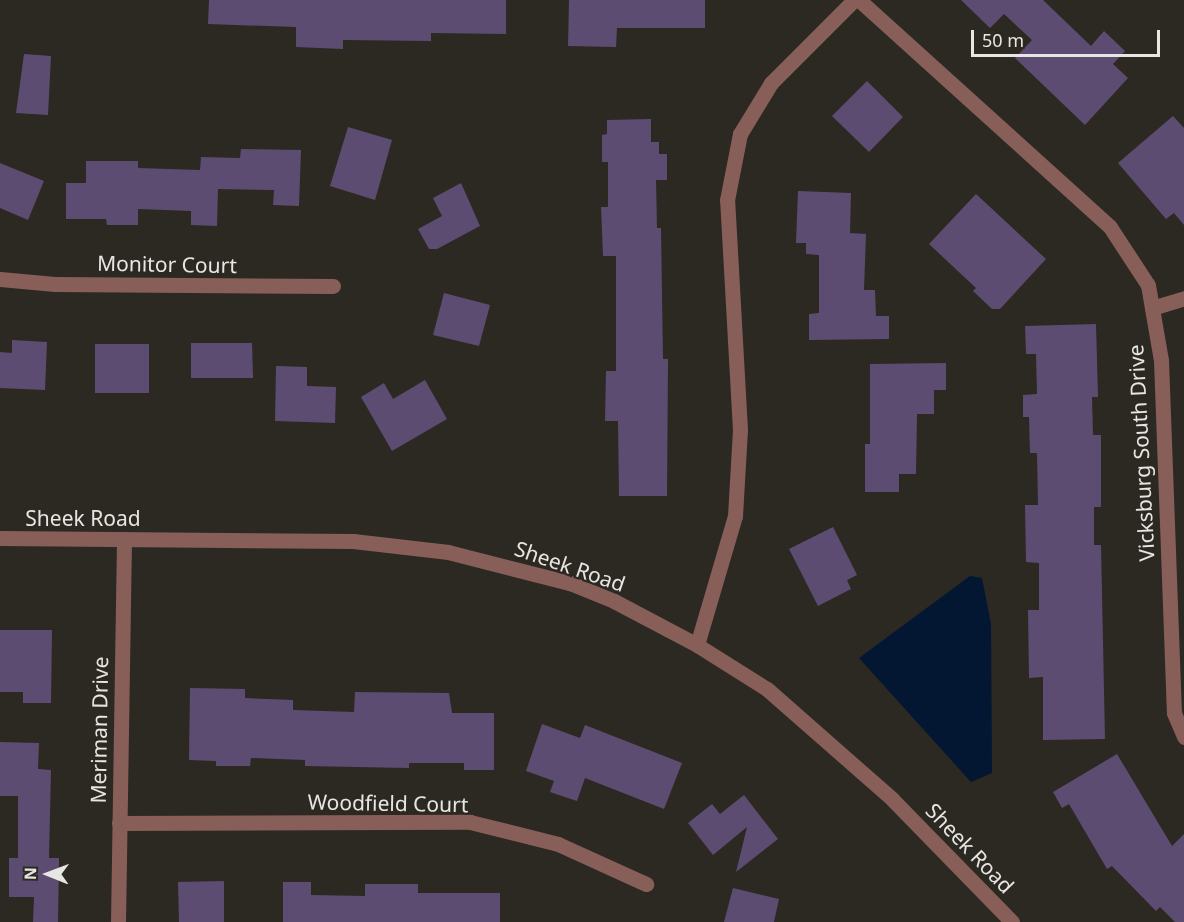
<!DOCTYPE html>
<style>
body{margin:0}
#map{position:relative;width:1184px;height:922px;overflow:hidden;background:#2c2923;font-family:"Noto Sans",sans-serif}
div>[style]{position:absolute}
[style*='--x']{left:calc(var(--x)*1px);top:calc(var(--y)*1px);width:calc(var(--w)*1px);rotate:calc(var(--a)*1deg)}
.water>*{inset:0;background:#031632}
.building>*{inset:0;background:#5d4c71}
.minor>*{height:15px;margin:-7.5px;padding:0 7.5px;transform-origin:7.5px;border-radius:7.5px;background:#885f58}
span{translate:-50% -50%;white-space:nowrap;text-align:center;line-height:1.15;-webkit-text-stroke:4.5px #2c2923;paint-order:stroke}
.street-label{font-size:21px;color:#e8e6e2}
.north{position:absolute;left:18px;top:844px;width:60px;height:60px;-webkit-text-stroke:4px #2c2923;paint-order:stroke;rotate:271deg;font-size:16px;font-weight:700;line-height:24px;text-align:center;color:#e8e6e2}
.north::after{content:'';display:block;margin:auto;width:21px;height:27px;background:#e8e6e2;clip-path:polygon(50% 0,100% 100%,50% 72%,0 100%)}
.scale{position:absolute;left:971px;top:30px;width:189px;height:27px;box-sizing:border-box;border:3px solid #e8e6e2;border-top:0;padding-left:8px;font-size:18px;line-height:21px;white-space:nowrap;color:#e8e6e2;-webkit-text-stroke:4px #2c2923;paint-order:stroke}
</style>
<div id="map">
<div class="water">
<i style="clip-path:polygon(970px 576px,982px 578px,991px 624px,992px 773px,971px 782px,859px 658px)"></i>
</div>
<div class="building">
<i style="clip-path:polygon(209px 0,506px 0,506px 34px,431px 33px,431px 41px,343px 40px,343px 49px,296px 47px,296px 27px,208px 24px)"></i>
<i style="clip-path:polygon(569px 0,705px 0,705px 28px,617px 28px,616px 47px,568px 46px)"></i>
<i style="clip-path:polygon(961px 0,1043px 0,1091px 46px,1104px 31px,1125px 51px,1113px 64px,1128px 78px,1085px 125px,1015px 58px,1032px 40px,1004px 14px,990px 28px)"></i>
<i style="clip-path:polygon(24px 54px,51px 56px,48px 115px,16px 113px)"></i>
<i style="clip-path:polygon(867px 81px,903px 117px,869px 152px,832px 116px)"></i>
<i style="clip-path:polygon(1173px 116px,1184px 128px,1184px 225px,1174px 213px,1166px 219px,1118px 163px)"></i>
<i style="clip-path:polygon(651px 119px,651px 142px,659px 142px,659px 154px,667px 154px,667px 180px,656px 180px,657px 228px,661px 228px,663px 359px,668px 359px,667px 496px,619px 496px,618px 421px,605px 421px,606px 371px,616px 371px,616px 256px,603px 256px,601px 207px,608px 207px,608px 162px,602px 162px,602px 135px,607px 134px,607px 120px)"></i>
<i style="clip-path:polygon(348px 127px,392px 140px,375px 200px,330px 186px)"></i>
<i style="clip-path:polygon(241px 149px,301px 150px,299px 206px,273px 205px,274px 190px,218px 189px,217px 226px,191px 225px,191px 211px,138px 209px,138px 225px,107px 225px,106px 219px,66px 219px,66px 183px,86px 183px,86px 161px,138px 161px,138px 168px,200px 170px,201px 157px,240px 158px)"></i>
<i style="clip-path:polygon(0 163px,44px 181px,28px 220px,0 208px)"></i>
<i style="clip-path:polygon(461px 183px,480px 226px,437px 249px,429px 249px,418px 229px,442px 216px,433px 198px)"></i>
<i style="clip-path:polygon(798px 191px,851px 193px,850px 233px,866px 234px,864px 290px,875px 290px,876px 316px,889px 316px,889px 339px,809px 340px,809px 314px,819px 313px,819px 255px,806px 254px,806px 243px,796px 243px)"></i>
<i style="clip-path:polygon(976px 194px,1046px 259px,1000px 309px,992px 309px,973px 291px,976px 288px,929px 244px)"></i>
<i style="clip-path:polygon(444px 293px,490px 305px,479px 346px,433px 335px)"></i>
<i style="clip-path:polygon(1096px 324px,1098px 397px,1092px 397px,1093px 435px,1101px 435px,1101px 507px,1094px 507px,1094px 545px,1101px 545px,1105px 739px,1043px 740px,1043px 677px,1029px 678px,1028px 610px,1039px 610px,1039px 563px,1026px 562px,1025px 505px,1038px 505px,1037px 453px,1030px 453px,1029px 417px,1023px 417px,1023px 395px,1037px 394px,1036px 354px,1026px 354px,1025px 326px)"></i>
<i style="clip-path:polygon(12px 340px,47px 342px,45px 390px,0 388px,0 352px,12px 353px)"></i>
<i style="clip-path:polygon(191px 343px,252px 343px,253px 378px,191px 378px)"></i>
<i style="clip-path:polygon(95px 344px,149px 344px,149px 393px,95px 393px)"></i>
<i style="clip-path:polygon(946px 363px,946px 390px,934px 390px,934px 414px,917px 414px,916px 474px,899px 474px,899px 492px,865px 492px,865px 444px,870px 444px,870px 364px)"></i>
<i style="clip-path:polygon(276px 366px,307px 367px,307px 386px,336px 387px,335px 423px,275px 421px)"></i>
<i style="clip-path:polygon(425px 380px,447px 419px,392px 451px,361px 397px,384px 383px,393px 399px)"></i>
<i style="clip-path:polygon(833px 527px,857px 575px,847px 580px,851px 589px,818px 606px,789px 549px)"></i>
<i style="clip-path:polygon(0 630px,52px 630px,51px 703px,23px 703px,23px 692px,0 692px)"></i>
<i style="clip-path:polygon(190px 688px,245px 689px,245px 698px,293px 700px,293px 710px,354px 712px,355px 692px,449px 693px,452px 713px,494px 713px,494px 770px,464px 770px,464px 763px,409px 763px,409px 768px,305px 766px,305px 760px,251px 758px,250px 766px,216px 766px,216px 761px,189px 760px)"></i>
<i style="clip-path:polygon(542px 724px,580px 738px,585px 725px,682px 763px,664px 809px,585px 778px,577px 801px,550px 792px,554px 781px,526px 771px)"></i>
<i style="clip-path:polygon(0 742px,39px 743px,38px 769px,51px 770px,49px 858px,59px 858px,58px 922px,33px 922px,34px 897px,9px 897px,9px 858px,18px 858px,18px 796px,0 796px)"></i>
<i style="clip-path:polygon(1117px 754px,1172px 846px,1184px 834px,1184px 922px,1175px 922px,1160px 907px,1156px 911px,1112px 866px,1107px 869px,1069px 804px,1062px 808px,1053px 792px)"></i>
<i style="clip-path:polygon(744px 795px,778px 839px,736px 872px,747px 827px,713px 855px,688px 823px,712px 804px,720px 814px)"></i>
<i style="clip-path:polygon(224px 881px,224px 922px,179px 922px,178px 882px)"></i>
<i style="clip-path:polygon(283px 882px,311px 882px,311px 895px,365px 896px,365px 884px,418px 884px,418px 893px,500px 893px,500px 922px,283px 922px)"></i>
<i style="clip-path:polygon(733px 888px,779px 899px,774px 922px,724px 922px)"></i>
</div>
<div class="minor">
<i style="--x:859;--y:0;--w:338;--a:42.1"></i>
<i style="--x:1110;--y:227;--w:69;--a:56.8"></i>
<i style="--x:1148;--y:285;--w:76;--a:80.2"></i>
<i style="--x:1161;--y:360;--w:353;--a:87.9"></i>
<i style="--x:1174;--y:713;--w:26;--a:67"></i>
<i style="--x:0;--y:279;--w:55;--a:5.2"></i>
<i style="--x:55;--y:284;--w:278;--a:0.4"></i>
<i style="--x:1152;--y:308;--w:34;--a:-17"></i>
<i style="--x:0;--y:538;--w:353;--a:0.5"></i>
<i style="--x:353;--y:541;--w:96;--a:6.6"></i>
<i style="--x:448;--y:552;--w:126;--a:14.3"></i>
<i style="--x:570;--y:583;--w:48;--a:22.2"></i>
<i style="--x:614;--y:601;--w:94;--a:27.9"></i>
<i style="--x:697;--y:645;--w:83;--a:32.2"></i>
<i style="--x:767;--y:689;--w:167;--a:41.3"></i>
<i style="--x:892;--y:799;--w:172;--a:45.7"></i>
<i style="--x:697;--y:645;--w:134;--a:-73.6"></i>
<i style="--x:735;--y:516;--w:86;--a:-86.7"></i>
<i style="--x:740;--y:430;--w:230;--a:-93.2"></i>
<i style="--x:727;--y:200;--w:67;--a:-78.9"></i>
<i style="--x:740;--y:134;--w:60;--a:-58.7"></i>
<i style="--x:771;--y:83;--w:117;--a:-45"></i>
<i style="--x:119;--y:823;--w:351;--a:-0.2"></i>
<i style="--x:470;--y:822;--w:91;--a:14"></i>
<i style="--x:558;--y:844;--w:97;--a:24.4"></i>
<i style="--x:118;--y:922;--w:383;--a:-89.1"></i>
</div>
<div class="street-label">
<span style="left:167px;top:264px;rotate:1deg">Monitor Court</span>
<span style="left:1141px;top:453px;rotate:-93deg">Vicksburg South Drive</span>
<span style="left:83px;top:518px">Sheek Road</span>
<span style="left:570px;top:566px;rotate:19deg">Sheek Road</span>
<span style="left:99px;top:730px;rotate:-89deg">Meriman Drive</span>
<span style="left:388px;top:803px;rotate:1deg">Woodfield Court</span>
<span style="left:970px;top:848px;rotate:46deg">Sheek Road</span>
</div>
<div class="north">N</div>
<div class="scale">50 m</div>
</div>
